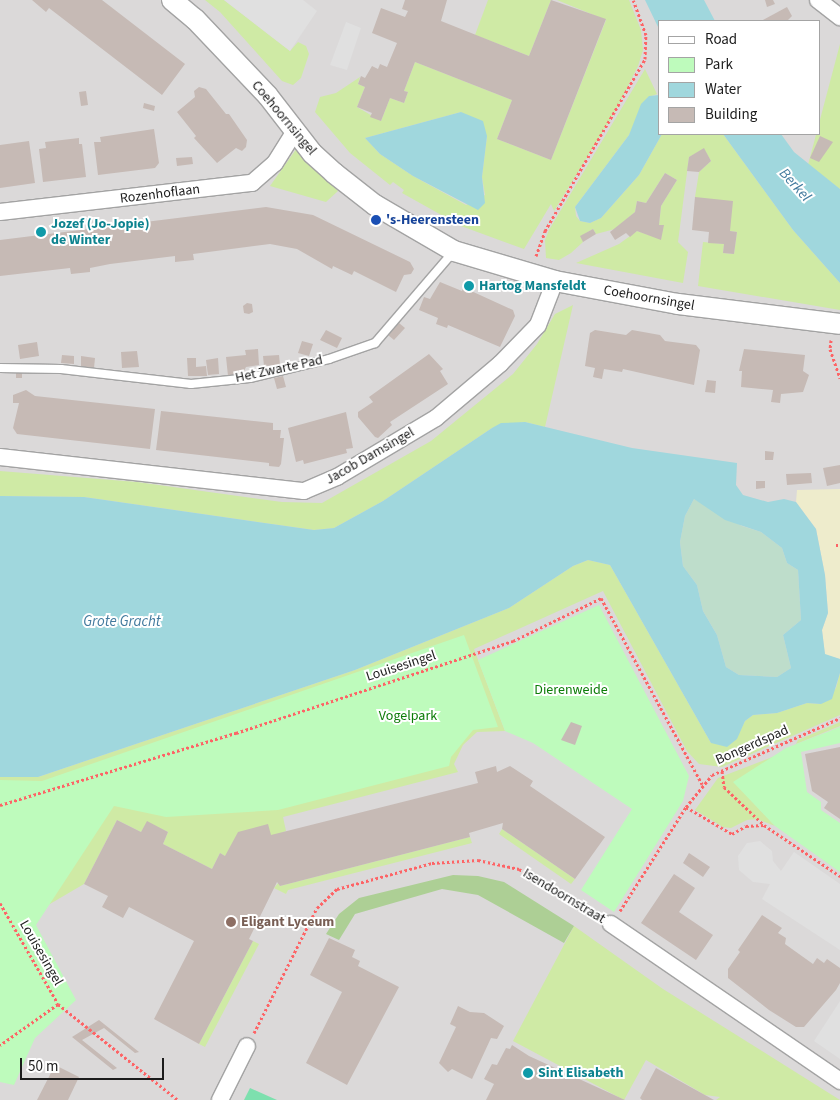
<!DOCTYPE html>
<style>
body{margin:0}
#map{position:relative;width:840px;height:1100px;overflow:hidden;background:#eee9e2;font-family:"Source Sans 3",sans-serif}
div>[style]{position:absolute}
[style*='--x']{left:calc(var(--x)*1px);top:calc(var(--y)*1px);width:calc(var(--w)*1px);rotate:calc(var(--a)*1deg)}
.residential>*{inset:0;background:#dbd9d9}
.farmland>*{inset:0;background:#eeeccc}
.grass>*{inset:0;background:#cfeaa5}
.forest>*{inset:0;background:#adcf95}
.wetland>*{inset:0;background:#beddcb}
.park>*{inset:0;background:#befbbc}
.pitch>*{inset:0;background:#7de0ae}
.parking>*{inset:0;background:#e0e0e0}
.water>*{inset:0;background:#a0d7dd}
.building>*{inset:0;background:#c6bab5}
.path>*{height:3px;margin-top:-1.5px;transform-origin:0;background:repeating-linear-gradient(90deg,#fd6466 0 2.5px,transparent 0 5px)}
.roads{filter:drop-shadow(1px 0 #a3a3a3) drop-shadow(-1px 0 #a3a3a3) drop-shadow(0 1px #a3a3a3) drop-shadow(0 -1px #a3a3a3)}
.service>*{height:8px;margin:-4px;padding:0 4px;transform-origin:4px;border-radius:4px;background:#fff}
.minor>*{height:16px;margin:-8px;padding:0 8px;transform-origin:8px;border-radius:8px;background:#fff}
.tertiary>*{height:20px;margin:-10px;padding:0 10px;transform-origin:10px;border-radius:10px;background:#fff}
.dots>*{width:14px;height:14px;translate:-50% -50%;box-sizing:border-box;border:2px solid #fff;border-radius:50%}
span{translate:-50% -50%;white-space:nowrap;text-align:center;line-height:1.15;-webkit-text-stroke:4px #fff;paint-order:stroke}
.street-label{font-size:14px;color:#1c1c1c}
.transit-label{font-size:14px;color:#164399;font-weight:700}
.left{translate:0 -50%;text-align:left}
.culture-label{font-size:14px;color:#0d838f;font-weight:700}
.park-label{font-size:14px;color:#0c7c08}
.education-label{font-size:14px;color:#785e54;font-weight:700}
.water-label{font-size:15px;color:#427a9e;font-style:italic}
.legend{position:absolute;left:658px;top:20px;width:162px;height:115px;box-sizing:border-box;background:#fff;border:1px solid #a4a4a4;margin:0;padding:6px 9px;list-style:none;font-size:15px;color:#1c1c1c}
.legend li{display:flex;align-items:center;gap:10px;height:25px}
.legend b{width:25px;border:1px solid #a4a4a4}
.scale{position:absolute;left:20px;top:1058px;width:144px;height:22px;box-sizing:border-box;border:2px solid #1c1c1c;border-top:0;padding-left:6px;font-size:15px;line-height:18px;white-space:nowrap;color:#1c1c1c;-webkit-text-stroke:4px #fff;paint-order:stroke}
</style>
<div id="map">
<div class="residential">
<i style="clip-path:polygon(evenodd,0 0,840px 0,840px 1100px,0 1100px,0 0,659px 21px,819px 21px,819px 134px,659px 134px,659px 21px)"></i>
</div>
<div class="farmland">
<i style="clip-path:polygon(840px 489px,840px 659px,825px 655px,822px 630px,828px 613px,825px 575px,816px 529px,796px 502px,797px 490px)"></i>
</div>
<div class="grass">
<i style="clip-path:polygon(205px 0,224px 0,290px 51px,298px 42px,306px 46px,309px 54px,301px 78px,293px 85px,282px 81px,220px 12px)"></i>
<i style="clip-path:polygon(488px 0,551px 0,529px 56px,475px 35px)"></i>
<i style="clip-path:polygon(evenodd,557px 0,629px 0,641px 30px,643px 50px,638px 66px,615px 112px,554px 211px,551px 204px,524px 249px,461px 226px,402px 193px,404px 190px,393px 182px,390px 185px,350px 153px,315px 112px,320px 97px,336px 93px,360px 77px,358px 84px,365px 87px,357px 107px,381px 121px,390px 98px,404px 103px,408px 92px,404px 91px,415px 62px,512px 100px,497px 139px,551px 160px,606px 20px,557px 0,461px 112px,487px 136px,482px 177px,485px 195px,466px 205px,413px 176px,380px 154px,365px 138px,461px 112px)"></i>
<i style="clip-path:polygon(840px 44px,840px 189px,808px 165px)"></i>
<i style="clip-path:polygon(645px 69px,657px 94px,649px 97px,629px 135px,575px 207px,576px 216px,580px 221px,590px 223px,601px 218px,639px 175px,662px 134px,723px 134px,793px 230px,840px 283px,840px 310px,698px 286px,703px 242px,724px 244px,723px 253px,734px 254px,737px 232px,730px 231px,695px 197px,699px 172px,711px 161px,704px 149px,689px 157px,678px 242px,688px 252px,683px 283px,576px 263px,619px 244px,637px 231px,661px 239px,663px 225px,659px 225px,661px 206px,677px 180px,665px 173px,646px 203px,637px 201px,635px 212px,615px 229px,596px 234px,593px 229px,581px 236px,583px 242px,571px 253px,559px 260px,546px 258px,545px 240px,549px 230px)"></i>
<i style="clip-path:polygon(297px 148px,338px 191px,326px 202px,270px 186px)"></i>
<i style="clip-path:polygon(573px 305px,545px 427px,525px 422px,492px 428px,383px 501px,334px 528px,314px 530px,84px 497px,0 496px,0 471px,137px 482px,282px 502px,322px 503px,431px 441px,513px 374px,537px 344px,555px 314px)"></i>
<i style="clip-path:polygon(588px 560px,610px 565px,711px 743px,741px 729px,745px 721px,753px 715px,777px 713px,807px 703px,821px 704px,836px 688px,840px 673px,840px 715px,722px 767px,699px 764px,687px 751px,603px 591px,474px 649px,505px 731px,477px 732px,463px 745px,454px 764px,458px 772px,283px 817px,286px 831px,225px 856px,220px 853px,212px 869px,163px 844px,168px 832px,147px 822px,141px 832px,117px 820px,84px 884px,26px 918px,0 882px,0 777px,38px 777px,355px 670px,509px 608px,573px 566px)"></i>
<i style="clip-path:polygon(840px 722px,840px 726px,796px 744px,798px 740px)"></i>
<i style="clip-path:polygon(775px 756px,734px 782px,775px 826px,757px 819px,747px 820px,731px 828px,723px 827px,695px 810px,718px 778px)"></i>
<i style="clip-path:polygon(502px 829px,575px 879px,571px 884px,499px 834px)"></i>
<i style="clip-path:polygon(470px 837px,472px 843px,288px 890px,286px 894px,274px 888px,279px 882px,280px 886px)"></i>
<i style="clip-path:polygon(574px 926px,663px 989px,840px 1100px,716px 1100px,720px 1097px,705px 1095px,646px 1060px,624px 1100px,513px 1041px)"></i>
<i style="clip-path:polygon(253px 941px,259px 944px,205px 1047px,199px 1044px)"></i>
</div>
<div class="forest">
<i style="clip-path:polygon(453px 875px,478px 876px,504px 882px,574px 926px,564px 943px,478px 895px,442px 889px,355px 914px,339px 940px,326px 934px,339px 914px,359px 898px)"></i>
</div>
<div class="wetland">
<i style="clip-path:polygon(694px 499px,742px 526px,761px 532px,782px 548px,787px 563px,798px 570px,801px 620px,783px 635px,791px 668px,777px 677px,739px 675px,726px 667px,717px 635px,703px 611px,697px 585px,683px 566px,680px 542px,685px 516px)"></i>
</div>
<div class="park">
<i style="clip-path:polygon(599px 605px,689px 776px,683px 801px,614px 912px,581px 890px,632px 809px,533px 743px,505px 731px,478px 660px)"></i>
<i style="clip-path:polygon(464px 635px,498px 727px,473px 730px,451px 757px,449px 766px,278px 810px,166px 817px,114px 806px,36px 925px,76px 1000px,35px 1038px,14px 1085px,0 1082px,0 780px,42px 781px)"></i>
<i style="clip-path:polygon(840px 727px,840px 743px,801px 752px,807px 792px,821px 802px,821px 810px,840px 823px,840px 872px,775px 826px,733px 782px,786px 748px)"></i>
</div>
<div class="pitch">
<i style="clip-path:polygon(250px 1088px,277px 1100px,244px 1100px)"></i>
</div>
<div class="parking">
<i style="clip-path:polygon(224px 0,303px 0,317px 11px,290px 51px)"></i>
<i style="clip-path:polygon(346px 22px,361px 28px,347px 70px,330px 65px)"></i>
<i style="clip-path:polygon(760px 841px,772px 851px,773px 861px,781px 871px,794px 852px,840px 884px,840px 950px,762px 899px,770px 884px,753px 882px,739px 870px,738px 856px,747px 843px)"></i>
<i style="clip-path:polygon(840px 1001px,840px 1059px,814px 1041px)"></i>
</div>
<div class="water">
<i style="clip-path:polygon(645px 0,704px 0,715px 21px,659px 21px,659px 29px)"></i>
<i style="clip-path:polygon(659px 95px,659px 134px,662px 134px,639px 175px,601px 218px,590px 223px,580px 221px,575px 207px,629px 135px,641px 104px,649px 96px)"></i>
<i style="clip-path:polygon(461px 112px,483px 121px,487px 136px,482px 177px,485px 203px,478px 210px,413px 176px,380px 154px,365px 138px)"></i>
<i style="clip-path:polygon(723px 134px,781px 134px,794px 152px,840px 189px,840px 283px,793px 230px)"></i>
<i style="clip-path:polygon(evenodd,525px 422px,632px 448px,737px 463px,736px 485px,743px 495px,768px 502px,784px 499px,796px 502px,816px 529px,825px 575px,828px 613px,822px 630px,825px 654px,840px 659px,840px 673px,832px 699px,821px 704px,807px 703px,777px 713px,753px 715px,745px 721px,737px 739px,727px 747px,711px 743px,610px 565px,588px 560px,573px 566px,509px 608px,355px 670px,38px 777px,0 777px,0 496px,84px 497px,314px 530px,334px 528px,383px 501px,492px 428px,501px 423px,525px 422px,694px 499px,725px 520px,761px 532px,782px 548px,787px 563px,798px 570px,801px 620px,783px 635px,791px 668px,777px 677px,739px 675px,726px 667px,717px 635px,703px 611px,697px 585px,683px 566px,680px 542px,685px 516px,694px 499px)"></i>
</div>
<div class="building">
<i style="clip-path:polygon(32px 0,102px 0,185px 64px,162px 95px,49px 8px,46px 12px)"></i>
<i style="clip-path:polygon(405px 0,447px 0,441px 21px,529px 56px,551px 0,606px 19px,551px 160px,497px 139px,512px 100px,415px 62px,404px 91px,408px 92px,404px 103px,390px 98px,381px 121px,370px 117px,372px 113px,357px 107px,365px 87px,358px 84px,361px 76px,365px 78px,372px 66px,378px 69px,380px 64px,387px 67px,397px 43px,372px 33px,381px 8px,405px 17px,408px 11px,402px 9px)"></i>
<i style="clip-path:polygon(765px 0,773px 0,775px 4px,767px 7px)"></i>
<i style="clip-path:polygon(787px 7px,792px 16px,787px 21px,761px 21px)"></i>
<i style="clip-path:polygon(199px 87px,206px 89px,226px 114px,229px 114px,247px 140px,246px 147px,242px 151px,236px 148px,217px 163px,194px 138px,196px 136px,177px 112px,195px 97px,194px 91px)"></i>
<i style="clip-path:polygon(86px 91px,88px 105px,81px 106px,79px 92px)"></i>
<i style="clip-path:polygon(144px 103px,155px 106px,154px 111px,143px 108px)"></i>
<i style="clip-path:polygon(154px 129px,159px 163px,155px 168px,98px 175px,94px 142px,101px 142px,100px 137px)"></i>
<i style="clip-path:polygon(820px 136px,833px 142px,819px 162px,810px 158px)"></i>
<i style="clip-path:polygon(79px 138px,79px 144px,82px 144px,86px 177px,43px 182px,39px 149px,46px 148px,45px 142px)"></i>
<i style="clip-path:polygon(29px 141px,35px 183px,0 188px,0 145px)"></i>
<i style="clip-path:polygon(704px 148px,711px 161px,699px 172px,687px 171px,689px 157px)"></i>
<i style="clip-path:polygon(192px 157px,193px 164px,177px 166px,176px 158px)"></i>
<i style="clip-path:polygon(665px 173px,677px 180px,661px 206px,659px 225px,664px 225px,661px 240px,637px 231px,630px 237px,626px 233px,615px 240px,610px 232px,635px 212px,637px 201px,646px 203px)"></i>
<i style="clip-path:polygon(695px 197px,733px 201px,730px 231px,737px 232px,734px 254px,723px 253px,724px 244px,708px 243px,709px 232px,692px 230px)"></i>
<i style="clip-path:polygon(266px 207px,313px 215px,410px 262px,414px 269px,411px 274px,404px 275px,396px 292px,354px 271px,352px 275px,333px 266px,332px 269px,297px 249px,270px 244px,193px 254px,194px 260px,175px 262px,175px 256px,110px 264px,90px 268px,90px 272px,71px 274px,70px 268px,0 276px,0 240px)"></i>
<i style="clip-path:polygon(593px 229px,596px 234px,583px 242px,580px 236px)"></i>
<i style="clip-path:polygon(440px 282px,462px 291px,463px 288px,469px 290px,513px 310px,515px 316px,500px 347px,448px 325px,447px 328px,436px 324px,438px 318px,419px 310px,424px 297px,430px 299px)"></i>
<i style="clip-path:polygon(247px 303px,252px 304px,253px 312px,249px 314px,244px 313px,243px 306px)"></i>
<i style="clip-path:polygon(399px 323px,405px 328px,394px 340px,388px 335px)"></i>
<i style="clip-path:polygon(326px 330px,342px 338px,337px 348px,320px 340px)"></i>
<i style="clip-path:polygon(595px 330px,626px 335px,632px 330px,660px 335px,665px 341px,696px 345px,700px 350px,694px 385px,623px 369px,622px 372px,604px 369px,602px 379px,593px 377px,595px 368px,585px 366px,590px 333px)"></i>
<i style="clip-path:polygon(302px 341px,313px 344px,309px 356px,298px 353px)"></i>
<i style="clip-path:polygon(37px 342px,39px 356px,20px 359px,18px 345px)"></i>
<i style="clip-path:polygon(258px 349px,259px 365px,246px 367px,242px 375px,228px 376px,226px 357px,246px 355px,245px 350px)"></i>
<i style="clip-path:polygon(744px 349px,805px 355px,803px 371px,809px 375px,803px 392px,781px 394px,780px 403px,771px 402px,773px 390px,741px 387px,742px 371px,739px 371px)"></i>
<i style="clip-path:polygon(137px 351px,139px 367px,122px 368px,121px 352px)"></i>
<i style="clip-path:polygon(429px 354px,443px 369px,440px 371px,448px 384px,390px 422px,392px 425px,378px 438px,375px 437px,358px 417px,358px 412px,373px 402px,369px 397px)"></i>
<i style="clip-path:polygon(62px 355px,74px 356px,74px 364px,61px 363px)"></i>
<i style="clip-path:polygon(279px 355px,280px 365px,264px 366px,263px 356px)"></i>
<i style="clip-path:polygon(81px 356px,95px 358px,94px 368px,81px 367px)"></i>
<i style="clip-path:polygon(187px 358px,196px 358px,196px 367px,206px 366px,207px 376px,188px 376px)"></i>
<i style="clip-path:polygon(218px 358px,219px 374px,208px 375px,206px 360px)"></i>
<i style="clip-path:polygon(16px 371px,22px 371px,22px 378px,16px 378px)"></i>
<i style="clip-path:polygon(283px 376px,286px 387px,277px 389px,274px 378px)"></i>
<i style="clip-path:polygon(707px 380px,716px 381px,715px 393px,705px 392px)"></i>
<i style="clip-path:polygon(26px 390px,35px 396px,155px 409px,150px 449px,17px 434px,13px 428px,19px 403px,13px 403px,13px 395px)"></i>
<i style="clip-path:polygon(161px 411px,273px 423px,273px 430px,281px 430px,280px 438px,284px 438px,281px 464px,279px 467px,269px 466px,269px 463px,156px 450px)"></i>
<i style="clip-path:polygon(346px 412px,353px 448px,346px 449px,347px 453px,304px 464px,303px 460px,296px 462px,288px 428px)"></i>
<i style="clip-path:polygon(765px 451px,774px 452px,773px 460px,765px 460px)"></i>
<i style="clip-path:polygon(840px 465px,840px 483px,827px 486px,823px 468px)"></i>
<i style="clip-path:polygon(811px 473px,812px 483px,787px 485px,786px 474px)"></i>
<i style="clip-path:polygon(756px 481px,765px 481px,765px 488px,756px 489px)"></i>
<i style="clip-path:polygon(571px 722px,582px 726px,575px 745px,561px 740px)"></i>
<i style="clip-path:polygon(840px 747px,840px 819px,824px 808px,828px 802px,812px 791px,805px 754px)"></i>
<i style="clip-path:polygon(496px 766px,497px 772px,510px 766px,533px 781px,530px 786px,605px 837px,575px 879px,502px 829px,503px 823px,469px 833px,470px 837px,280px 886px,277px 882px,249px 939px,253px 941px,199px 1044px,154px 1019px,194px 941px,129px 907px,123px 918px,102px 907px,108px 896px,84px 884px,117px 820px,141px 832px,147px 821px,168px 832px,163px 844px,212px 869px,220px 853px,225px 856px,238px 832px,268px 824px,271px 835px,478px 783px,475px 772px)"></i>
<i style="clip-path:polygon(689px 853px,710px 867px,703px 877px,683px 863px)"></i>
<i style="clip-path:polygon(674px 874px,695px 888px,679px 912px,713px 935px,696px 960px,641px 923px)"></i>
<i style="clip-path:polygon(762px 915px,782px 928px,778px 933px,786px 938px,785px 944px,813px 964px,817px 958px,824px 963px,827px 959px,840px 968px,840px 983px,836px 990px,804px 1027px,796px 1027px,769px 1010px,728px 978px,728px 969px,740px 952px,738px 950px)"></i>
<i style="clip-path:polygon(329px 938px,355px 950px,352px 957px,360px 961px,358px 966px,399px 987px,347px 1085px,306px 1063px,342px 992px,310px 975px)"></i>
<i style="clip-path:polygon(458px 1006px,470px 1012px,484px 1013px,504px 1026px,497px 1039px,491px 1038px,472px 1079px,452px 1069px,448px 1072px,439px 1063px,456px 1027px,450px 1024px)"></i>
<i style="clip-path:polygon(99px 1020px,139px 1052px,135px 1053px,104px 1028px,82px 1040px,117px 1068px,113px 1070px,72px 1037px)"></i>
<i style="clip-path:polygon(512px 1045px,529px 1056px,625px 1100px,486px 1100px,494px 1084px,484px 1079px,492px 1064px,497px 1065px,506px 1048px,510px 1049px)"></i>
<i style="clip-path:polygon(55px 1065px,79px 1077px,68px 1100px,37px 1100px)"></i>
<i style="clip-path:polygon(656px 1068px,714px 1100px,642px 1100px,640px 1098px)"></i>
</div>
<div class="path">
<i style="--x:536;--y:256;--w:27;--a:-70"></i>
<i style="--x:545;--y:231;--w:199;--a:-59.8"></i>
<i style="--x:645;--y:59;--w:24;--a:-88"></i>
<i style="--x:646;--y:35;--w:37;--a:-110"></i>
<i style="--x:831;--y:340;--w:9;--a:96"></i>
<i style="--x:830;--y:349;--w:31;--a:71"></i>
<i style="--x:836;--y:545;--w:4;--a:0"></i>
<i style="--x:722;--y:771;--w:16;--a:83"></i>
<i style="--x:724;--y:787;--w:55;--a:43.5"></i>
<i style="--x:0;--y:805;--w:247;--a:-17"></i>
<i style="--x:236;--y:733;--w:292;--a:-18.4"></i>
<i style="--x:513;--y:641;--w:98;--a:-26"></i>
<i style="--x:601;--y:598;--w:212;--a:61.5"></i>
<i style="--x:686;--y:807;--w:53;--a:30.4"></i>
<i style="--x:732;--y:834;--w:16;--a:-30"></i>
<i style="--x:746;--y:826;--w:18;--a:-3"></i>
<i style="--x:764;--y:825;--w:92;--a:33.9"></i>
<i style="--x:0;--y:903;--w:116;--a:60.1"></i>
<i style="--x:58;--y:1004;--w:71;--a:144.7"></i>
<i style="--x:620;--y:911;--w:123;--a:-57.6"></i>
<i style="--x:686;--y:807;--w:41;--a:-50.9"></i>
<i style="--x:712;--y:775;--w:140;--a:-24"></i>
<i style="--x:58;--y:1004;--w:154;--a:38.7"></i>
<i style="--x:254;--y:1033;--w:140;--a:-63.3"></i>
<i style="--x:317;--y:908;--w:28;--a:-44"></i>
<i style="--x:337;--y:889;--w:98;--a:-15.3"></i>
<i style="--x:432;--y:863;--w:46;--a:-3.7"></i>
<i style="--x:478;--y:860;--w:42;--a:12.4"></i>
<i style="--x:519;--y:869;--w:92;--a:30.7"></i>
</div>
<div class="roads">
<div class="service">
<i style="--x:0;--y:368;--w:61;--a:0.9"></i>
<i style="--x:61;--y:369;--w:131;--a:6.6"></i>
<i style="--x:191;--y:384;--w:59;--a:-5.8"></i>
<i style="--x:250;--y:378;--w:81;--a:-13.5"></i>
<i style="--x:329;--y:359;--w:49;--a:-19.2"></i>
<i style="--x:375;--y:343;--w:121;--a:-49.3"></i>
</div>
<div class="minor">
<i style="--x:818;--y:0;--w:28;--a:38"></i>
<i style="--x:0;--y:212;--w:254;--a:-6.6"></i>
<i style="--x:252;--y:183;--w:30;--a:-41"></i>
<i style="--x:275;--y:163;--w:38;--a:-58"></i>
<i style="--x:0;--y:457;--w:306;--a:6.4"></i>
<i style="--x:304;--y:491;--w:36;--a:-23"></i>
<i style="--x:337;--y:477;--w:115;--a:-30.8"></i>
<i style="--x:436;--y:418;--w:84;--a:-40.2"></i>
<i style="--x:500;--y:364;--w:54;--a:-45.7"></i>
<i style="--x:538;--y:325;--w:47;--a:-68.9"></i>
<i style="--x:611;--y:924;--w:278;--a:34.4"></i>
<i style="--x:220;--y:1100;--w:60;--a:-63.4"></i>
</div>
<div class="tertiary">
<i style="--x:172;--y:0;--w:30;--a:40"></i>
<i style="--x:195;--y:19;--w:106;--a:46.5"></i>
<i style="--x:268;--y:96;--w:72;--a:52.3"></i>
<i style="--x:312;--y:153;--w:30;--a:42"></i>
<i style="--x:334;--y:173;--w:52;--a:38"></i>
<i style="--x:375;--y:205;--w:91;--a:30.2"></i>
<i style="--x:454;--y:251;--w:105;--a:16.5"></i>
<i style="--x:555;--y:281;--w:125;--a:10.6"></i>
<i style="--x:678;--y:304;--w:163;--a:7"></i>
</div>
</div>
<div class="dots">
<i style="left:376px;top:220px;background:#1a4fb4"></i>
<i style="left:41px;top:232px;background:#0f9aa8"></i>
<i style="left:469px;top:286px;background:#0f9aa8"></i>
<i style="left:231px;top:922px;background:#8d6e63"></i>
<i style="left:528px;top:1073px;background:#0f9aa8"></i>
</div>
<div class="street-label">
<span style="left:284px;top:118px;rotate:50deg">Coehoornsingel</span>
<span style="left:160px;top:194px;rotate:-7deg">Rozenhoflaan</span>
<span style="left:649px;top:298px;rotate:10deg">Coehoornsingel</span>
<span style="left:279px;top:369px;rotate:-12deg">Het Zwarte Pad</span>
<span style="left:370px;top:456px;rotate:-30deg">Jacob Damsingel</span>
<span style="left:401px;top:666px;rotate:-18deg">Louisesingel</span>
<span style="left:752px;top:745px;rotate:-24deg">Bongerdspad</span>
<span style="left:564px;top:896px;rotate:31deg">Isendoornstraat</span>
<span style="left:41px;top:953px;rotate:60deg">Louisesingel</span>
</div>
<div class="transit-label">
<span class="left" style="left:386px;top:220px">'s-Heerensteen</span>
</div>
<div class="culture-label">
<span class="left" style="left:51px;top:232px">Jozef (Jo-Jopie)<br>de Winter</span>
<span class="left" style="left:479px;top:286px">Hartog Mansfeldt</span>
<span class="left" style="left:538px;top:1073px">Sint Elisabeth</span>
</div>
<div class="park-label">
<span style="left:571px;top:690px">Dierenweide</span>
<span style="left:408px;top:716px">Vogelpark</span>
</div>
<div class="education-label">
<span class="left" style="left:241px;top:922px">Eligant Lyceum</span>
</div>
<div class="water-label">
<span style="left:795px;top:185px;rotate:48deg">Berkel</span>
<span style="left:122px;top:622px">Grote Gracht</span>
</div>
<ul class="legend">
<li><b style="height:6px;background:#fff"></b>Road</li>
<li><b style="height:14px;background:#befbbc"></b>Park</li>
<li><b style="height:14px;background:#a0d7dd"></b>Water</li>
<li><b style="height:14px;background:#c6bab5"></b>Building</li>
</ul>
<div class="scale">50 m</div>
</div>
